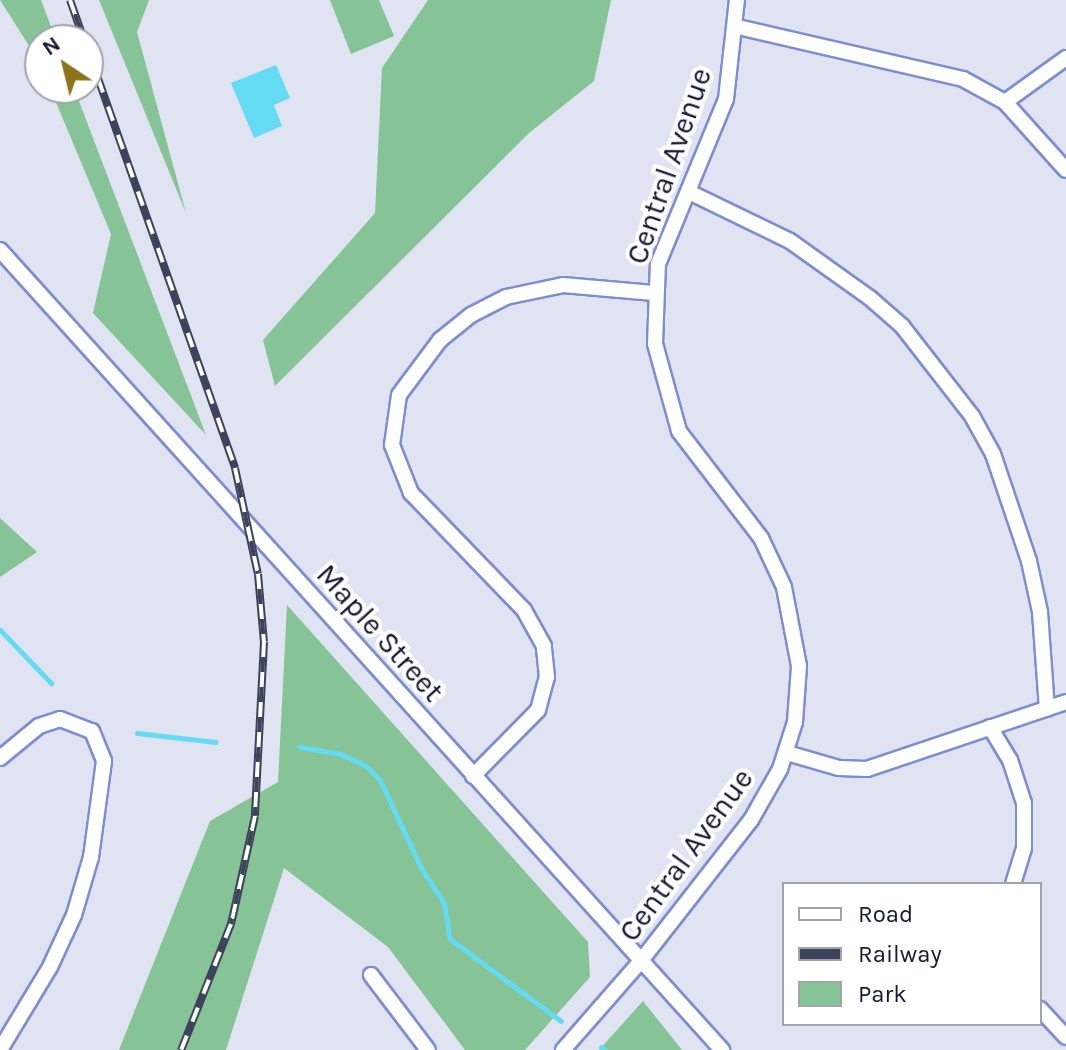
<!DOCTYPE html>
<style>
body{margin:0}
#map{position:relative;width:1066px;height:1050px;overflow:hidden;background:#dfe3f2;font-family:Karla,sans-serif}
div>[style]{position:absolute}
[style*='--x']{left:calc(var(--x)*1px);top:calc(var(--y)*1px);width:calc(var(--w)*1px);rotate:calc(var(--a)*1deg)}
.green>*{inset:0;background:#86c397}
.water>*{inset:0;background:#63dbf3}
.stream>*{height:5px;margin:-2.5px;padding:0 2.5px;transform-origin:2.5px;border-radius:2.5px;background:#63dbf3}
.roads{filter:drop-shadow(2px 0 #7d8dd1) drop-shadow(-2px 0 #7d8dd1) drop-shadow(0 2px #7d8dd1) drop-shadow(0 -2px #7d8dd1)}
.minor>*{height:14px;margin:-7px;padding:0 7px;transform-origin:7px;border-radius:7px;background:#fff}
.rail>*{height:8px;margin-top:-4px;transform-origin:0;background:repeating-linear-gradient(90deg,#fff 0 15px,#3e435b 0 30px);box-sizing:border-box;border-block:2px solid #3e435b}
span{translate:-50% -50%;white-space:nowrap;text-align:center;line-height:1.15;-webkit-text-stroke:8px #fff;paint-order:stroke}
.street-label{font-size:30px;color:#141933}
.legend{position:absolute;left:782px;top:882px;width:260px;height:144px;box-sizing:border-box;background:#fff;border:2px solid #a1a3ad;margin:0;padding:10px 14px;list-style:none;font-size:24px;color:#141933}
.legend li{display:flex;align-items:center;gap:16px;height:40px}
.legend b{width:40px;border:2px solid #a1a3ad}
.north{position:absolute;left:24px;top:24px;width:80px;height:80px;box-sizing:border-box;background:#fff;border:2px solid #a1a3ad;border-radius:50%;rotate:325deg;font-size:22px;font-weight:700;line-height:32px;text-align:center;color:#141933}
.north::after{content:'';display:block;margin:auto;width:28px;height:36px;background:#8c7317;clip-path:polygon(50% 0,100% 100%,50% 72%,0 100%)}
</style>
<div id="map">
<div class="green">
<i style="clip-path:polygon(0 0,41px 0,56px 40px,40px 40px,40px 63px)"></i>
<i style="clip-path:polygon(99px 0,149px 0,137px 32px,186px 213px)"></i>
<i style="clip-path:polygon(330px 0,379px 0,394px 36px,351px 54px)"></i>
<i style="clip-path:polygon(428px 0,611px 0,594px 81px,529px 133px,275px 386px,263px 340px,375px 213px,382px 68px)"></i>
<i style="clip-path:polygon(50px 88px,74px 88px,206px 435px,93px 313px,111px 234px)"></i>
<i style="clip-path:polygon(0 518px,37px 552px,0 577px)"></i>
<i style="clip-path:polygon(287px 605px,588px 942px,590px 977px,525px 1050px,465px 1050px,388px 947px,284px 868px,226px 1050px,119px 1050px,210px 821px,278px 782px)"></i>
<i style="clip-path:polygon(643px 1001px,682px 1050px,599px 1050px)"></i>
</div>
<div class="water">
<i style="clip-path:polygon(276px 65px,290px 98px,274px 105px,282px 126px,254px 138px,231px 83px)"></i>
</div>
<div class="stream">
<i style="--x:0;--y:630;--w:74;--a:46.1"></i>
<i style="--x:137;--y:733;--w:79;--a:6.6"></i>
<i style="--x:299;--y:747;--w:43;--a:9.5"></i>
<i style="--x:341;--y:754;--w:26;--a:25"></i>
<i style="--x:365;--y:765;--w:21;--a:45"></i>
<i style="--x:380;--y:780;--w:97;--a:65"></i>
<i style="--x:421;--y:868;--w:42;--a:56.7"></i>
<i style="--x:444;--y:903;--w:36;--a:81"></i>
<i style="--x:450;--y:939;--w:138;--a:36.5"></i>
<i style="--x:601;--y:1047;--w:5;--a:37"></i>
</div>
<div class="roads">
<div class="minor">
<i style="--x:738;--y:27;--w:231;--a:13"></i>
<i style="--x:963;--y:79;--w:48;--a:28.7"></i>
<i style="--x:1005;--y:102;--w:91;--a:48.1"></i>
<i style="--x:1005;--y:102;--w:75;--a:-35.8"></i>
<i style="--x:689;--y:192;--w:112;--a:25.9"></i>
<i style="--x:790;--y:241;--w:98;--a:35.5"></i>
<i style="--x:870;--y:298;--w:43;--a:41.2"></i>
<i style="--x:902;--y:326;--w:114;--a:52.1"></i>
<i style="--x:972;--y:416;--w:43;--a:61.1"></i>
<i style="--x:993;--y:454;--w:113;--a:71.4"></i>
<i style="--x:1029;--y:561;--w:52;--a:77.8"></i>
<i style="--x:1040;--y:612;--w:97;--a:85.9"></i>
<i style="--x:0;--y:250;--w:1078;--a:47.93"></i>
<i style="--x:990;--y:727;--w:39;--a:59"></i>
<i style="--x:1010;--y:760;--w:45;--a:72"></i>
<i style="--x:1024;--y:803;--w:45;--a:90"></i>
<i style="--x:1024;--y:848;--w:38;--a:107"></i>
<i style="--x:787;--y:753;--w:54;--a:16.1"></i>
<i style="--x:839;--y:768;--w:28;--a:2"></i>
<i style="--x:867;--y:769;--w:210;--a:-18.6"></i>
<i style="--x:0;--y:758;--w:50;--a:-39.4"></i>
<i style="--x:39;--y:726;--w:22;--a:-18"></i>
<i style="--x:60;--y:719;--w:34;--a:21"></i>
<i style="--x:92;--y:731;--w:32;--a:68"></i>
<i style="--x:104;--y:761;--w:97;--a:97.7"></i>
<i style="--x:91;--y:857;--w:60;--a:106.3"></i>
<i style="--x:74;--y:915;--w:57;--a:114.8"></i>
<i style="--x:50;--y:967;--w:97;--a:121.1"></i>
<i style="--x:473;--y:776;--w:93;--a:-45.4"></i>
<i style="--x:538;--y:710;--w:34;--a:-75"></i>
<i style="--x:547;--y:677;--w:31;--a:-96"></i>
<i style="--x:544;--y:646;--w:41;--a:-119.1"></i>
<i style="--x:524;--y:610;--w:163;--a:-134"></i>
<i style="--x:411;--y:493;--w:52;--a:-111.6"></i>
<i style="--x:392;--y:445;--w:50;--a:-82"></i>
<i style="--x:399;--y:395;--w:69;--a:-53.3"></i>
<i style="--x:440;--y:340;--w:40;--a:-39"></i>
<i style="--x:471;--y:315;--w:39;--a:-27"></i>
<i style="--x:506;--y:297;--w:58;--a:-11.9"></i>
<i style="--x:563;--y:285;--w:91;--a:5"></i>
<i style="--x:371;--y:975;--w:94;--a:52.8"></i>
<i style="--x:1040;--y:1009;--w:38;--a:47"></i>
<i style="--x:563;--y:1050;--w:117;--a:-48.8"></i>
<i style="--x:640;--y:962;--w:180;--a:-52"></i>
<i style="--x:751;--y:820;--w:59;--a:-60.4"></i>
<i style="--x:780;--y:769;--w:49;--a:-72.3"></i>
<i style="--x:795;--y:722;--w:56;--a:-85.9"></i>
<i style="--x:799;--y:666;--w:80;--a:-100.8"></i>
<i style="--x:784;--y:587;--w:54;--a:-115.1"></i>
<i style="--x:761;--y:538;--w:135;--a:-127.5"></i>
<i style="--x:679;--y:431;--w:90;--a:-105.4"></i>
<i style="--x:655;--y:344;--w:80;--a:-87.9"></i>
<i style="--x:658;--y:264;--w:178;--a:-67.6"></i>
<i style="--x:726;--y:99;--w:100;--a:-83.7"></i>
</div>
</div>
<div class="rail">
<i style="--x:70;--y:0;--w:42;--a:70.7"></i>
<i style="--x:88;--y:50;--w:443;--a:70.6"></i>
<i style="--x:235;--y:468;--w:108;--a:77.8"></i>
<i style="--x:258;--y:574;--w:68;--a:85"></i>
<i style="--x:264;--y:642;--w:174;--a:93"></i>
<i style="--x:255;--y:816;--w:111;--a:102.5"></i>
<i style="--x:231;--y:924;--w:136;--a:111.6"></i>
</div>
<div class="street-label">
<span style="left:669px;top:166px;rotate:-71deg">Central Avenue</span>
<span style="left:380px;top:633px;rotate:48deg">Maple Street</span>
<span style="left:686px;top:855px;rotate:-54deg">Central Avenue</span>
</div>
<ul class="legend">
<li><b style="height:10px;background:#fff"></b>Road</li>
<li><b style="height:10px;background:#3e435b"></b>Railway</li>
<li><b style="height:22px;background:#86c397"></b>Park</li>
</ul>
<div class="north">N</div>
</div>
